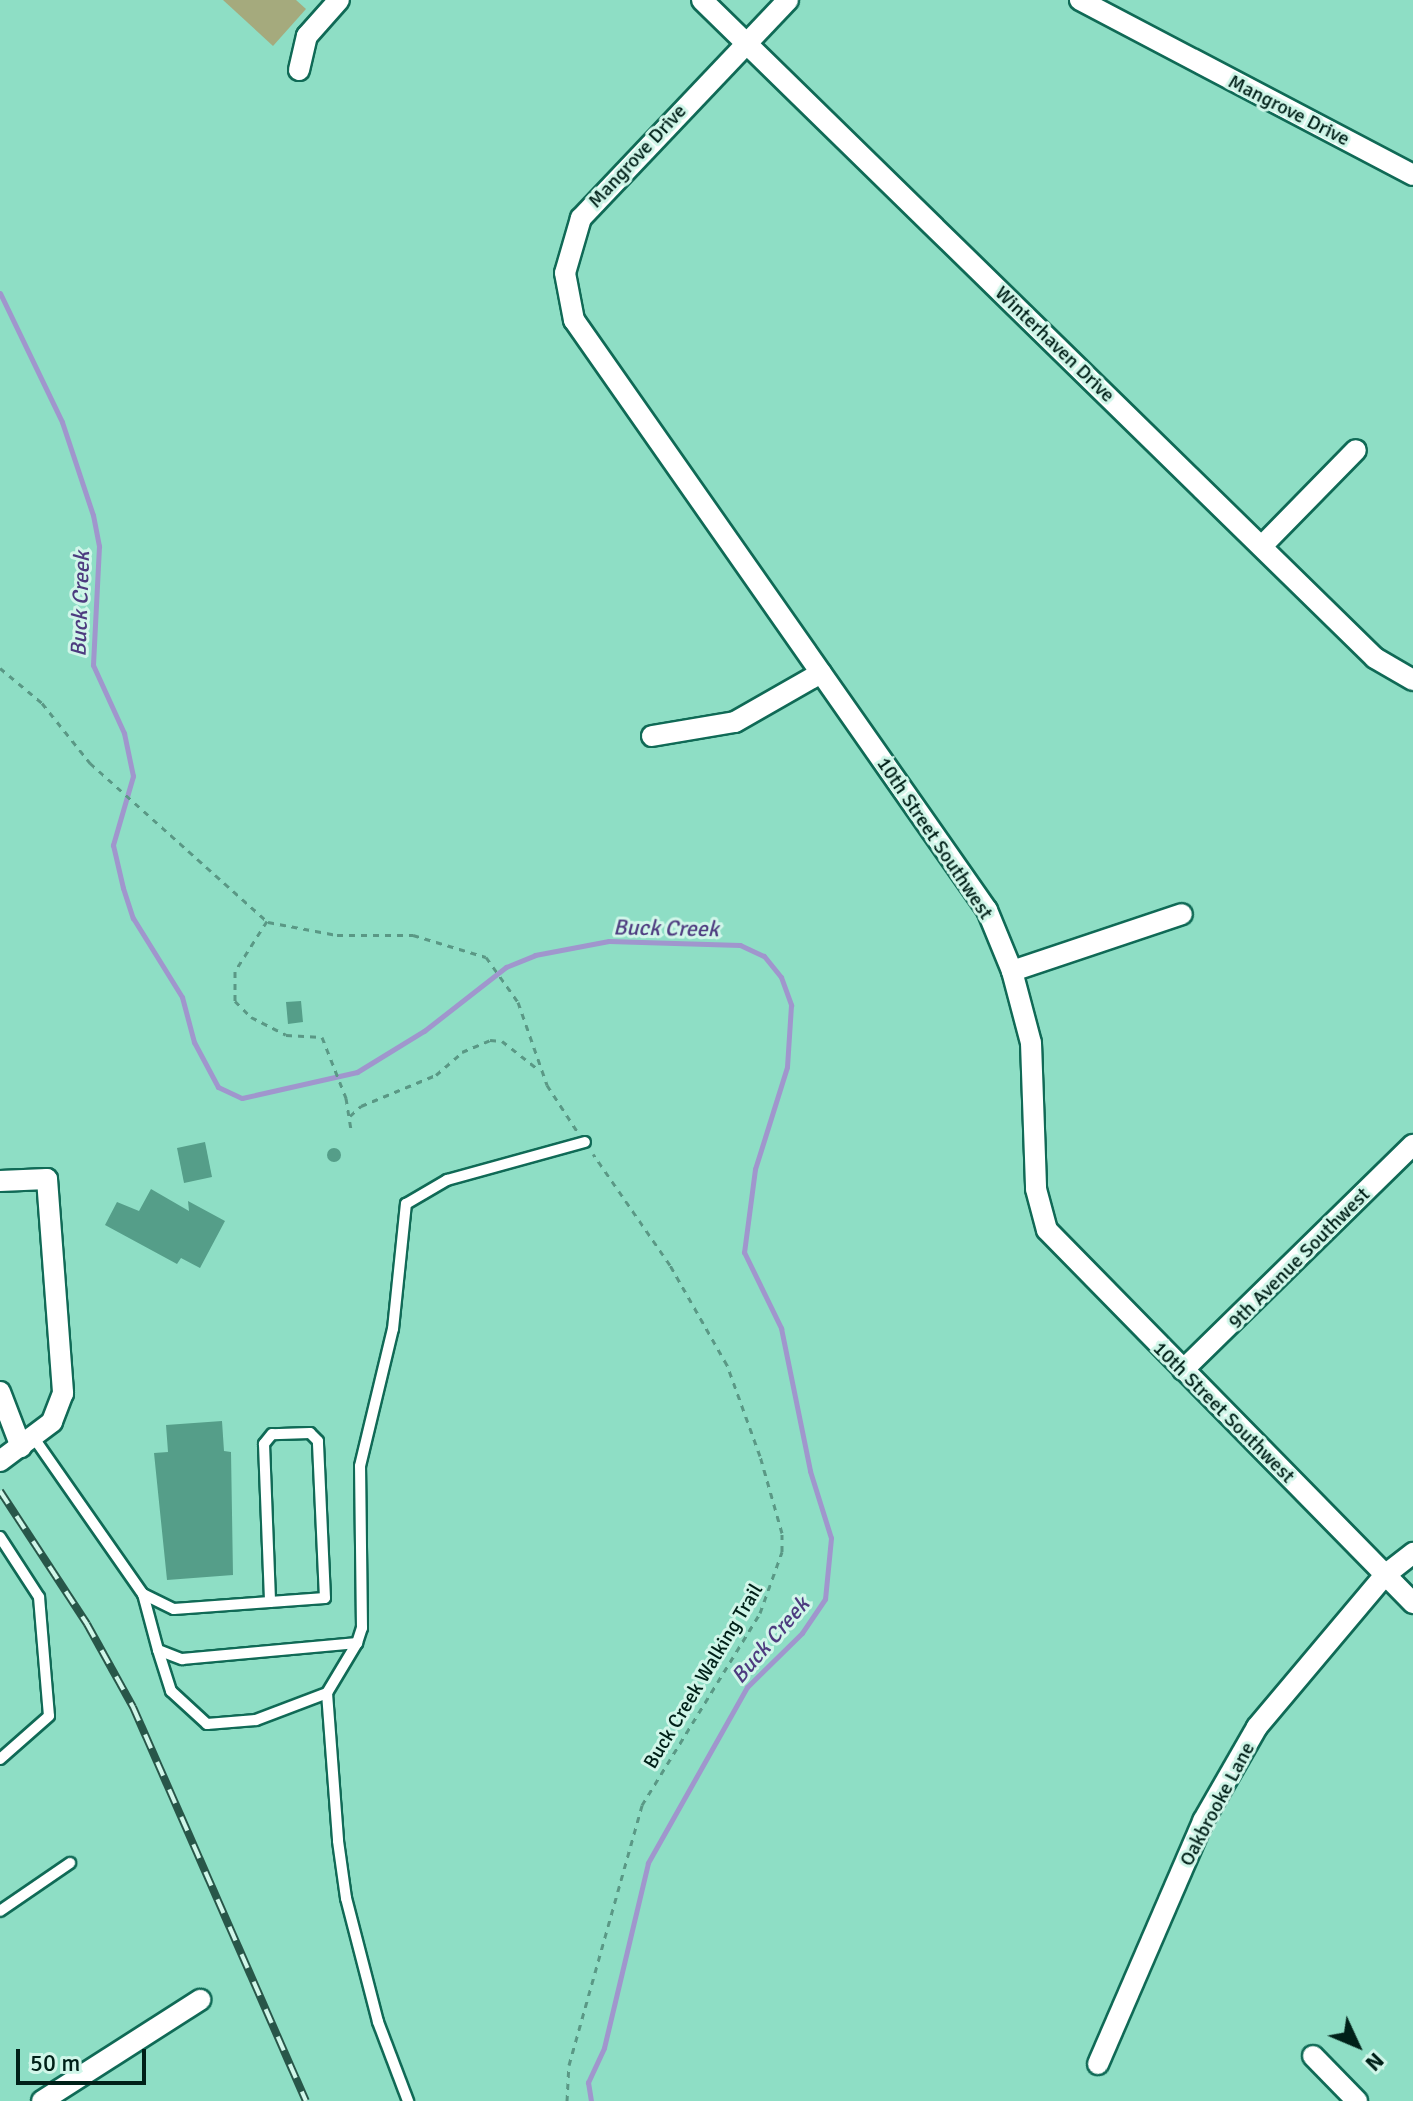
<!DOCTYPE html>
<style>
body{margin:0}
#map{position:relative;width:1413px;height:2101px;overflow:hidden;background:#8edec5;font-family:Signika,sans-serif}
div>[style]{position:absolute}
[style*='--x']{left:calc(var(--x)*1px);top:calc(var(--y)*1px);width:calc(var(--w)*1px);rotate:calc(var(--a)*1deg)}
.green>*{inset:0;background:#a5aa7d}
.stream>*{height:5px;margin:-2.5px;padding:0 2.5px;transform-origin:2.5px;border-radius:2.5px;background:#a096cd}
.building>*{inset:0;background:#559e89}
.round{border-radius:50%}
.path>*{height:3px;margin-top:-1.5px;transform-origin:0;background:repeating-linear-gradient(90deg,#5a9885 0 6px,transparent 0 12px)}
.roads{filter:drop-shadow(2px 0 #106a56) drop-shadow(-2px 0 #106a56) drop-shadow(0 2px #106a56) drop-shadow(0 -2px #106a56)}
.service>*{height:10px;margin:-5px;padding:0 5px;transform-origin:5px;border-radius:5px;background:#fff}
.minor>*{height:20px;margin:-10px;padding:0 10px;transform-origin:10px;border-radius:10px;background:#fff}
.rail>*{height:8px;margin-top:-4px;transform-origin:0;background:repeating-linear-gradient(90deg,#d0f6e9 0 15px,#285649 0 30px);box-sizing:border-box;border-block:2px solid #285649}
span{translate:-50% -50%;white-space:nowrap;text-align:center;line-height:1.15;-webkit-text-stroke:6px #d0f6e9;paint-order:stroke}
.street-label{font-size:20px;color:#002018}
.water-label{font-size:22px;color:#4d3b7f;font-style:italic}
.north{position:absolute;left:1317px;top:2005px;width:80px;height:80px;-webkit-text-stroke:6px #d0f6e9;paint-order:stroke;rotate:134deg;font-size:22px;font-weight:700;line-height:32px;text-align:center;color:#002018}
.north::after{content:'';display:block;margin:auto;width:28px;height:36px;background:#002018;clip-path:polygon(50% 0,100% 100%,50% 72%,0 100%)}
.scale{position:absolute;left:16px;top:2049px;width:130px;height:36px;box-sizing:border-box;border:4px solid #002018;border-top:0;padding-left:10px;font-size:24px;line-height:28px;white-space:nowrap;color:#002018;-webkit-text-stroke:6px #d0f6e9;paint-order:stroke}
</style>
<div id="map">
<div class="green">
<i style="clip-path:polygon(223px 0,296px 0,306px 9px,273px 46px)"></i>
</div>
<div class="stream">
<i style="--x:0;--y:293;--w:143;--a:64.3"></i>
<i style="--x:62;--y:422;--w:98;--a:71.6"></i>
<i style="--x:93;--y:515;--w:32;--a:79"></i>
<i style="--x:99;--y:546;--w:119;--a:92.9"></i>
<i style="--x:93;--y:665;--w:75;--a:65.5"></i>
<i style="--x:124;--y:733;--w:44;--a:78.2"></i>
<i style="--x:133;--y:776;--w:72;--a:106.2"></i>
<i style="--x:113;--y:845;--w:44;--a:76.9"></i>
<i style="--x:123;--y:888;--w:32;--a:72"></i>
<i style="--x:133;--y:918;--w:93;--a:58.2"></i>
<i style="--x:182;--y:997;--w:47;--a:75.1"></i>
<i style="--x:194;--y:1042;--w:51;--a:61.9"></i>
<i style="--x:218;--y:1087;--w:26;--a:25"></i>
<i style="--x:242;--y:1098;--w:118;--a:-12.7"></i>
<i style="--x:357;--y:1072;--w:79;--a:-31.5"></i>
<i style="--x:424;--y:1031;--w:104;--a:-38"></i>
<i style="--x:506;--y:967;--w:31;--a:-22"></i>
<i style="--x:535;--y:955;--w:75;--a:-10.7"></i>
<i style="--x:609;--y:941;--w:131;--a:1.7"></i>
<i style="--x:740;--y:945;--w:26;--a:25"></i>
<i style="--x:764;--y:956;--w:27;--a:51"></i>
<i style="--x:781;--y:977;--w:30;--a:70"></i>
<i style="--x:791;--y:1005;--w:62;--a:93.7"></i>
<i style="--x:787;--y:1067;--w:107;--a:107.4"></i>
<i style="--x:755;--y:1169;--w:84;--a:97.5"></i>
<i style="--x:744;--y:1252;--w:85;--a:64"></i>
<i style="--x:781;--y:1328;--w:146;--a:78.5"></i>
<i style="--x:810;--y:1471;--w:70;--a:72.6"></i>
<i style="--x:831;--y:1538;--w:61;--a:95.6"></i>
<i style="--x:825;--y:1599;--w:41;--a:124.1"></i>
<i style="--x:802;--y:1633;--w:77;--a:135.5"></i>
<i style="--x:747;--y:1687;--w:202;--a:119.4"></i>
<i style="--x:648;--y:1863;--w:190;--a:103.4"></i>
<i style="--x:604;--y:2048;--w:38;--a:115"></i>
<i style="--x:588;--y:2082;--w:19;--a:81"></i>
</div>
<div class="building">
<i style="clip-path:polygon(301px 1001px,303px 1022px,288px 1024px,286px 1002px)"></i>
<i style="clip-path:polygon(205px 1142px,212px 1177px,184px 1183px,177px 1148px)"></i>
<i class="round" style="left:327px;top:1148px;width:14px;height:14px"></i>
<i style="clip-path:polygon(151px 1189px,189px 1211px,188px 1201px,225px 1221px,200px 1268px,181px 1258px,177px 1264px,105px 1225px,117px 1202px,139px 1211px)"></i>
<i style="clip-path:polygon(222px 1421px,224px 1451px,231px 1452px,233px 1575px,167px 1580px,154px 1453px,168px 1452px,166px 1425px)"></i>
</div>
<div class="path">
<i style="--x:0;--y:668;--w:55;--a:39.8"></i>
<i style="--x:42;--y:703;--w:77;--a:51.3"></i>
<i style="--x:90;--y:763;--w:239;--a:41.8"></i>
<i style="--x:268;--y:922;--w:70;--a:10.7"></i>
<i style="--x:337;--y:935;--w:76;--a:0"></i>
<i style="--x:413;--y:935;--w:76;--a:16.8"></i>
<i style="--x:486;--y:957;--w:55;--a:54.6"></i>
<i style="--x:518;--y:1002;--w:88;--a:70.7"></i>
<i style="--x:547;--y:1085;--w:55;--a:56.9"></i>
<i style="--x:267;--y:921;--w:59;--a:122.6"></i>
<i style="--x:235;--y:971;--w:30;--a:90"></i>
<i style="--x:235;--y:1001;--w:23;--a:45"></i>
<i style="--x:251;--y:1017;--w:39;--a:27"></i>
<i style="--x:286;--y:1035;--w:36;--a:3"></i>
<i style="--x:322;--y:1037;--w:66;--a:68.5"></i>
<i style="--x:346;--y:1098;--w:31;--a:81"></i>
<i style="--x:350;--y:1116;--w:15;--a:-42"></i>
<i style="--x:361;--y:1106;--w:81;--a:-22.5"></i>
<i style="--x:436;--y:1075;--w:35;--a:-41"></i>
<i style="--x:462;--y:1052;--w:30;--a:-23"></i>
<i style="--x:490;--y:1040;--w:12;--a:5"></i>
<i style="--x:502;--y:1041;--w:47;--a:38.1"></i>
<i style="--x:567;--y:2101;--w:36;--a:-87"></i>
<i style="--x:569;--y:2065;--w:270;--a:-74.3"></i>
<i style="--x:642;--y:1805;--w:225;--a:-58.4"></i>
<i style="--x:760;--y:1613;--w:65;--a:-70.2"></i>
<i style="--x:782;--y:1552;--w:19;--a:-90"></i>
<i style="--x:782;--y:1533;--w:80;--a:-105.9"></i>
<i style="--x:760;--y:1456;--w:97;--a:-109.9"></i>
<i style="--x:727;--y:1365;--w:115;--a:-119.7"></i>
<i style="--x:670;--y:1265;--w:135;--a:-124.7"></i>
</div>
<div class="roads">
<div class="service">
<i style="--x:34;--y:1438;--w:190;--a:55.1"></i>
<i style="--x:143;--y:1594;--w:34;--a:26"></i>
<i style="--x:174;--y:1609;--w:96;--a:-4.2"></i>
<i style="--x:270;--y:1602;--w:55;--a:-4.2"></i>
<i style="--x:325;--y:1598;--w:157;--a:-92.6"></i>
<i style="--x:318;--y:1441;--w:11;--a:-135"></i>
<i style="--x:310;--y:1433;--w:38;--a:178"></i>
<i style="--x:272;--y:1434;--w:13;--a:129"></i>
<i style="--x:264;--y:1444;--w:158;--a:87.8"></i>
<i style="--x:0;--y:1537;--w:72;--a:57"></i>
<i style="--x:39;--y:1597;--w:119;--a:85.2"></i>
<i style="--x:49;--y:1716;--w:65;--a:138.7"></i>
<i style="--x:143;--y:1594;--w:58;--a:75"></i>
<i style="--x:158;--y:1650;--w:26;--a:21"></i>
<i style="--x:182;--y:1659;--w:176;--a:-5.2"></i>
<i style="--x:357;--y:1643;--w:16;--a:-72"></i>
<i style="--x:362;--y:1628;--w:162;--a:-90.7"></i>
<i style="--x:360;--y:1466;--w:141;--a:-76.5"></i>
<i style="--x:393;--y:1329;--w:126;--a:-84.1"></i>
<i style="--x:406;--y:1204;--w:48;--a:-30.3"></i>
<i style="--x:447;--y:1180;--w:143;--a:-15.4"></i>
<i style="--x:357;--y:1643;--w:58;--a:121"></i>
<i style="--x:327;--y:1693;--w:148;--a:85.7"></i>
<i style="--x:338;--y:1841;--w:58;--a:82"></i>
<i style="--x:346;--y:1898;--w:128;--a:75.5"></i>
<i style="--x:378;--y:2022;--w:85;--a:69.2"></i>
<i style="--x:158;--y:1650;--w:43;--a:72.4"></i>
<i style="--x:171;--y:1691;--w:49;--a:42.5"></i>
<i style="--x:207;--y:1724;--w:49;--a:-4.7"></i>
<i style="--x:256;--y:1720;--w:76;--a:-20.8"></i>
<i style="--x:0;--y:1911;--w:85;--a:-34.4"></i>
</div>
<div class="minor">
<i style="--x:702;--y:0;--w:941;--a:44.35"></i>
<i style="--x:1375;--y:658;--w:44;--a:30.1"></i>
<i style="--x:788;--y:0;--w:301;--a:133.5"></i>
<i style="--x:581;--y:218;--w:57;--a:106.2"></i>
<i style="--x:565;--y:273;--w:48;--a:79.2"></i>
<i style="--x:574;--y:320;--w:720;--a:55.01"></i>
<i style="--x:987;--y:910;--w:66;--a:67.7"></i>
<i style="--x:1012;--y:971;--w:74;--a:75.2"></i>
<i style="--x:1031;--y:1043;--w:146;--a:88"></i>
<i style="--x:1036;--y:1189;--w:42;--a:75"></i>
<i style="--x:1047;--y:1230;--w:523;--a:45.54"></i>
<i style="--x:1080;--y:0;--w:376;--a:27.7"></i>
<i style="--x:299;--y:70;--w:35;--a:-77"></i>
<i style="--x:307;--y:36;--w:48;--a:-48.4"></i>
<i style="--x:1262;--y:546;--w:134;--a:-45.6"></i>
<i style="--x:652;--y:736;--w:84;--a:-9.6"></i>
<i style="--x:735;--y:722;--w:99;--a:-29.7"></i>
<i style="--x:1012;--y:971;--w:179;--a:-18.5"></i>
<i style="--x:0;--y:1181;--w:47;--a:-2.4"></i>
<i style="--x:47;--y:1179;--w:215;--a:85.7"></i>
<i style="--x:63;--y:1393;--w:31;--a:111"></i>
<i style="--x:52;--y:1422;--w:65;--a:143.1"></i>
<i style="--x:1183;--y:1370;--w:322;--a:-44.4"></i>
<i style="--x:0;--y:1392;--w:59;--a:69.1"></i>
<i style="--x:1313;--y:2056;--w:63;--a:45.6"></i>
<i style="--x:1098;--y:2064;--w:265;--a:-66.6"></i>
<i style="--x:1203;--y:1821;--w:108;--a:-60.1"></i>
<i style="--x:1257;--y:1727;--w:199;--a:-49.9"></i>
<i style="--x:1385;--y:1575;--w:36;--a:-38"></i>
<i style="--x:42;--y:2101;--w:188;--a:-32.6"></i>
</div>
</div>
<div class="rail">
<i style="--x:0;--y:1491;--w:159;--a:56.8"></i>
<i style="--x:87;--y:1624;--w:95;--a:61"></i>
<i style="--x:133;--y:1707;--w:430;--a:66.3"></i>
</div>
<div class="street-label">
<span style="left:1289px;top:110px;rotate:27deg">Mangrove Drive</span>
<span style="left:637px;top:156px;rotate:-47deg">Mangrove Drive</span>
<span style="left:1055px;top:344px;rotate:44deg">Winterhaven Drive</span>
<span style="left:935px;top:838px;rotate:56deg">10th Street Southwest</span>
<span style="left:1299px;top:1258px;rotate:-45deg">9th Avenue Southwest</span>
<span style="left:1224px;top:1412px;rotate:45deg">10th Street Southwest</span>
<span style="left:703px;top:1676px;rotate:-59deg">Buck Creek Walking Trail</span>
<span style="left:1217px;top:1804px;rotate:-62deg">Oakbrooke Lane</span>
</div>
<div class="water-label">
<span style="left:80px;top:604px;rotate:-88deg">Buck Creek</span>
<span style="left:666px;top:928px;rotate:1deg">Buck Creek</span>
<span style="left:770px;top:1640px;rotate:-49deg">Buck Creek</span>
</div>
<div class="north">N</div>
<div class="scale">50 m</div>
</div>
